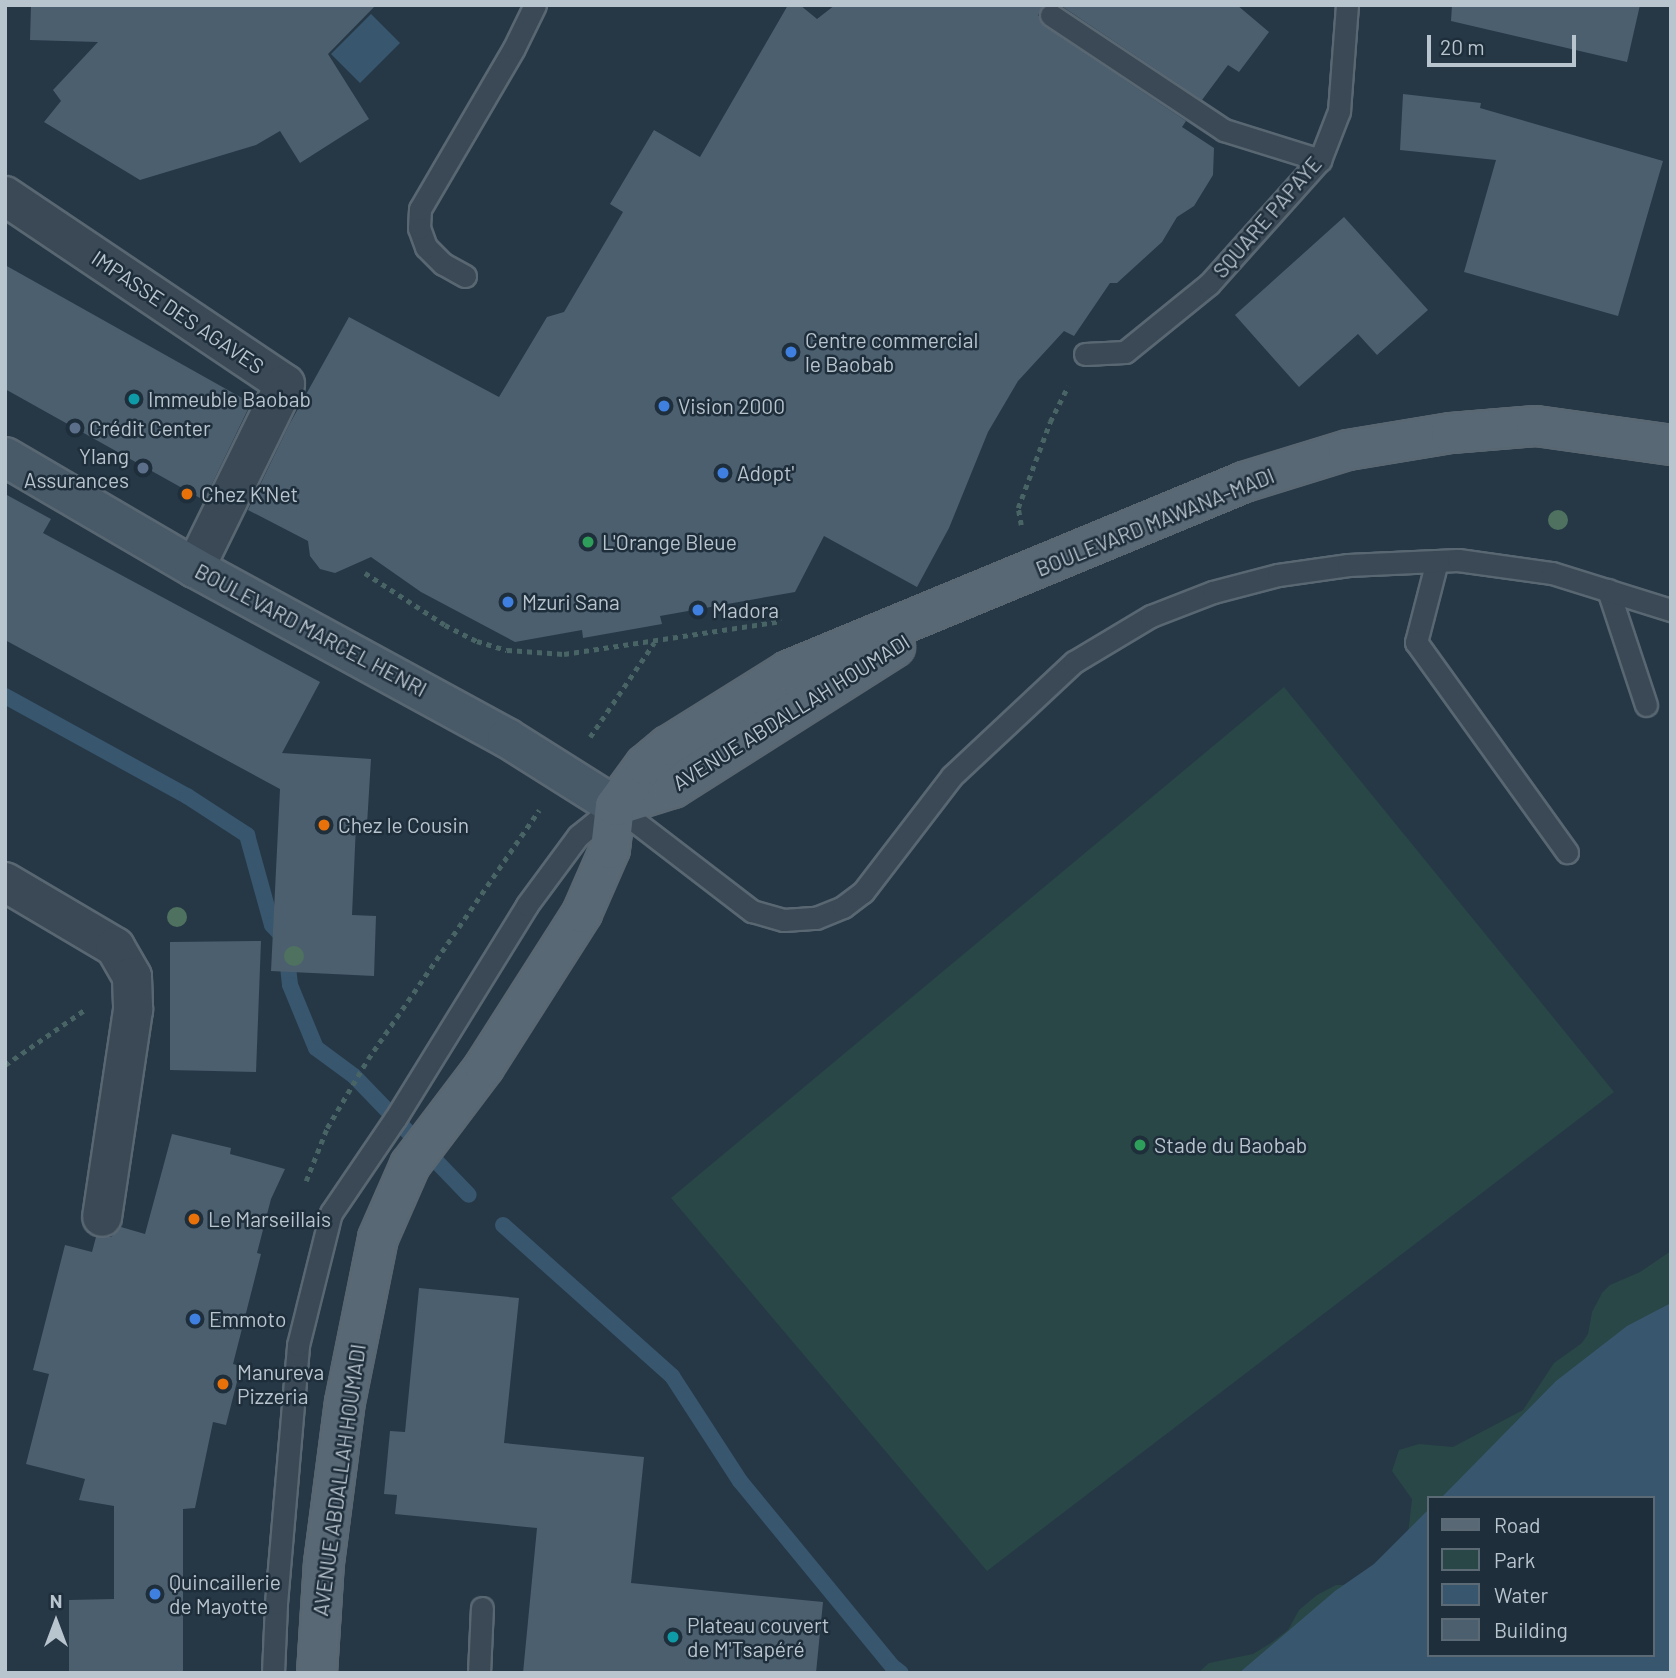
<!DOCTYPE html>
<meta charset="utf-8">
<style>
body{margin:0}
#map{position:relative;width:1676px;height:1678px;overflow:hidden;background:#263846;font-family:Barlow,sans-serif}
div>[style]{position:absolute}
[style*='--x']{left:calc(var(--x)*1px);top:calc(var(--y)*1px);width:calc(var(--w)*1px);rotate:calc(var(--a)*1deg)}
.green>*{inset:0;background:#284746}
.water>*{inset:0;background:#38566e}
.stream>*{height:16px;margin:-8px;padding:0 8px;transform-origin:8px;border-radius:8px;background:#38566e}
.building>*{inset:0;background:#4c5f6f}
.path>*{height:4.5px;margin-top:-2.25px;transform-origin:0;background:repeating-linear-gradient(90deg,#486464 0 5px,transparent 0 10px)}
.roads{filter:drop-shadow(2px 0 #596772) drop-shadow(-2px 0 #596772) drop-shadow(0 2px #596772) drop-shadow(0 -2px #596772)}
.lane>*{height:21px;margin:-10.5px;padding:0 10.5px;transform-origin:10.5px;border-radius:10.5px;background:#3a4955}
.street>*{height:38px;margin:-19px;padding:0 19px;transform-origin:19px;border-radius:19px;background:#3a4955}
.secondary>*{height:38px;margin:-19px;padding:0 19px;transform-origin:19px;border-radius:19px;background:#485968}
.primary>*{height:38px;margin:-19px;padding:0 19px;transform-origin:19px;border-radius:19px;background:#596875}
.trees>*{width:20px;height:20px;margin:-10px;border-radius:50%;background:#4e725f}
.dots>*{width:19px;height:19px;translate:-50% -50%;box-sizing:border-box;border:4px solid #1f2e3b;border-radius:50%}
span{translate:-50% -50%;white-space:nowrap;text-align:center;line-height:1.15;-webkit-text-stroke:5px #1f2e3b;paint-order:stroke}
.street-label{font-size:21px;color:#b8c4ce}
.poi-label{font-size:21px;color:#b8c4ce}
.left{translate:0 -50%;text-align:left}
.right{translate:-100% -50%;text-align:right}
.frame{position:absolute;inset:0;border:7px solid #b8c4ce;pointer-events:none}
.legend{position:absolute;left:1427px;top:1496px;width:228px;height:161px;box-sizing:border-box;background:#1f2e3b;border:2px solid #5c6a76;margin:0;padding:9px 12px;list-style:none;font-size:21px;color:#b8c4ce}
.legend li{display:flex;align-items:center;gap:14px;height:35px}
.legend b{width:35px;border:2px solid #5c6a76}
.north{position:absolute;left:21px;top:1587px;width:70px;height:70px;-webkit-text-stroke:5px #1f2e3b;paint-order:stroke;rotate:0deg;font-size:19px;font-weight:700;line-height:28px;text-align:center;color:#b8c4ce}
.north::after{content:'';display:block;margin:auto;width:24px;height:32px;background:#b8c4ce;clip-path:polygon(50% 0,100% 100%,50% 72%,0 100%)}
.scale{position:absolute;left:1427px;top:35px;width:149px;height:32px;box-sizing:border-box;border:4px solid #b8c4ce;border-top:0;padding-left:9px;font-size:21px;line-height:24px;white-space:nowrap;color:#b8c4ce;-webkit-text-stroke:5px #1f2e3b;paint-order:stroke}
</style>
<div id="map">
<div class="green">
<i style="clip-path:polygon(1284px 687px,1614px 1092px,987px 1571px,671px 1198px)"></i>
<i style="clip-path:polygon(evenodd,1671px 1251px,1671px 1673px,1198px 1673px,1209px 1663px,1253px 1654px,1271px 1643px,1288px 1630px,1299px 1610px,1317px 1595px,1336px 1585px,1359px 1585px,1407px 1543px,1412px 1499px,1392px 1471px,1399px 1450px,1419px 1444px,1453px 1447px,1523px 1410px,1554px 1363px,1582px 1343px,1588px 1334px,1592px 1312px,1602px 1293px,1610px 1285px,1640px 1272px,1671px 1251px,1429px 1498px,1653px 1498px,1653px 1655px,1429px 1655px,1429px 1498px)"></i>
</div>
<div class="water">
<i style="clip-path:polygon(371px 14px,400px 43px,360px 83px,331px 54px)"></i>
<i style="clip-path:polygon(1671px 1303px,1671px 1673px,1239px 1673px,1335px 1591px,1374px 1564px,1429px 1509px,1429px 1655px,1653px 1655px,1653px 1498px,1441px 1498px,1556px 1381px,1627px 1326px)"></i>
</div>
<div class="stream">
<i style="--x:5;--y:696;--w:208;--a:28.8"></i>
<i style="--x:187;--y:796;--w:72;--a:33"></i>
<i style="--x:247;--y:835;--w:93;--a:74.5"></i>
<i style="--x:272;--y:925;--w:19;--a:47"></i>
<i style="--x:285;--y:939;--w:46;--a:83.8"></i>
<i style="--x:290;--y:985;--w:68;--a:67.6"></i>
<i style="--x:316;--y:1048;--w:47;--a:36.4"></i>
<i style="--x:354;--y:1076;--w:165;--a:46"></i>
<i style="--x:503;--y:1225;--w:227;--a:41.8"></i>
<i style="--x:672;--y:1376;--w:125;--a:57.1"></i>
<i style="--x:740;--y:1481;--w:239;--a:50.6"></i>
<i style="--x:892;--y:1666;--w:11;--a:38"></i>
</div>
<div class="building">
<i style="clip-path:polygon(31px 5px,376px 5px,328px 54px,369px 119px,300px 163px,280px 131px,256px 145px,140px 180px,44px 122px,61px 101px,53px 90px,98px 42px,30px 40px)"></i>
<i style="clip-path:polygon(788px 5px,800px 5px,817px 19px,835px 5px,1043px 5px,1038px 15px,1044px 26px,1186px 121px,1182px 127px,1214px 148px,1213px 175px,1194px 206px,1177px 217px,1162px 242px,1117px 283px,1110px 283px,1074px 336px,1064px 331px,1018px 381px,988px 432px,949px 528px,917px 587px,824px 536px,795px 592px,660px 616px,662px 624px,583px 638px,582px 630px,515px 642px,421px 592px,371px 557px,335px 573px,320px 569px,310px 556px,308px 541px,248px 510px,289px 425px,349px 317px,499px 397px,547px 317px,564px 312px,623px 212px,610px 204px,654px 130px,700px 157px)"></i>
<i style="clip-path:polygon(1060px 5px,1237px 5px,1269px 32px,1239px 72px,1228px 65px,1202px 100px)"></i>
<i style="clip-path:polygon(1452px 5px,1640px 5px,1627px 62px,1451px 21px)"></i>
<i style="clip-path:polygon(1403px 94px,1481px 103px,1480px 108px,1663px 161px,1618px 316px,1464px 272px,1496px 160px,1400px 150px)"></i>
<i style="clip-path:polygon(1344px 217px,1428px 310px,1377px 355px,1358px 334px,1299px 387px,1235px 315px)"></i>
<i style="clip-path:polygon(5px 265px,251px 403px,209px 490px,205px 488px,200px 498px,5px 389px)"></i>
<i style="clip-path:polygon(5px 494px,51px 519px,43px 533px,320px 682px,282px 753px,371px 759px,367px 825px,356px 825px,352px 915px,376px 916px,374px 976px,271px 971px,280px 789px,5px 640px)"></i>
<i style="clip-path:polygon(261px 941px,256px 1072px,170px 1070px,170px 942px)"></i>
<i style="clip-path:polygon(172px 1134px,231px 1148px,230px 1154px,285px 1169px,271px 1199px,257px 1253px,261px 1254px,233px 1364px,241px 1366px,226px 1425px,213px 1422px,195px 1508px,183px 1509px,183px 1673px,69px 1673px,69px 1600px,114px 1599px,114px 1506px,79px 1500px,85px 1479px,26px 1464px,49px 1374px,33px 1370px,65px 1245px,92px 1252px,96px 1237px,111px 1237px,121px 1227px,145px 1234px)"></i>
<i style="clip-path:polygon(419px 1288px,519px 1298px,504px 1443px,644px 1457px,631px 1583px,823px 1602px,816px 1673px,523px 1673px,537px 1528px,395px 1514px,397px 1495px,384px 1494px,390px 1431px,405px 1432px)"></i>
</div>
<div class="path">
<i style="--x:1021;--y:525;--w:17;--a:-100"></i>
<i style="--x:1018;--y:508;--w:92;--a:-69.6"></i>
<i style="--x:1050;--y:422;--w:40;--a:-63.4"></i>
<i style="--x:365;--y:573;--w:95;--a:33"></i>
<i style="--x:445;--y:625;--w:36;--a:27"></i>
<i style="--x:477;--y:641;--w:31;--a:17"></i>
<i style="--x:507;--y:650;--w:57;--a:4"></i>
<i style="--x:564;--y:654;--w:220;--a:-8.6"></i>
<i style="--x:590;--y:737;--w:114;--a:-55.8"></i>
<i style="--x:5;--y:1065;--w:98;--a:-34.7"></i>
<i style="--x:306;--y:1181;--w:57;--a:-68.4"></i>
<i style="--x:327;--y:1128;--w:80;--a:-59.3"></i>
<i style="--x:368;--y:1059;--w:302;--a:-55.5"></i>
</div>
<div class="roads">
<div class="lane">
<i style="--x:1051;--y:15;--w:208;--a:33.6"></i>
<i style="--x:1224;--y:130;--w:101;--a:17.4"></i>
<i style="--x:465;--y:276;--w:25;--a:-151"></i>
<i style="--x:443;--y:264;--w:24;--a:-135"></i>
<i style="--x:426;--y:247;--w:20;--a:-110"></i>
<i style="--x:419;--y:228;--w:19;--a:-87"></i>
<i style="--x:420;--y:209;--w:186;--a:-59.7"></i>
<i style="--x:514;--y:48;--w:48;--a:-64"></i>
<i style="--x:1085;--y:354;--w:40;--a:-2.9"></i>
<i style="--x:1125;--y:352;--w:108;--a:-39"></i>
<i style="--x:1209;--y:284;--w:166;--a:-48.2"></i>
<i style="--x:1320;--y:160;--w:53;--a:-68.8"></i>
<i style="--x:1339;--y:111;--w:106;--a:-85.7"></i>
<i style="--x:1437;--y:561;--w:84;--a:104.5"></i>
<i style="--x:1416;--y:642;--w:259;--a:54.3"></i>
<i style="--x:1608;--y:590;--w:121;--a:71.7"></i>
<i style="--x:273;--y:1673;--w:70;--a:-87.5"></i>
<i style="--x:276;--y:1603;--w:259;--a:-85.1"></i>
<i style="--x:298;--y:1345;--w:136;--a:-76"></i>
<i style="--x:331;--y:1213;--w:114;--a:-55.8"></i>
<i style="--x:395;--y:1119;--w:251;--a:-58.3"></i>
<i style="--x:527;--y:905;--w:86;--a:-53.5"></i>
<i style="--x:578;--y:836;--w:48;--a:-39"></i>
<i style="--x:615;--y:806;--w:173;--a:37.5"></i>
<i style="--x:752;--y:911;--w:33;--a:16"></i>
<i style="--x:784;--y:920;--w:32;--a:-4"></i>
<i style="--x:816;--y:918;--w:29;--a:-22"></i>
<i style="--x:843;--y:907;--w:25;--a:-37"></i>
<i style="--x:863;--y:892;--w:146;--a:-52.5"></i>
<i style="--x:952;--y:776;--w:167;--a:-43.1"></i>
<i style="--x:1074;--y:662;--w:90;--a:-30.9"></i>
<i style="--x:1151;--y:616;--w:66;--a:-21.2"></i>
<i style="--x:1213;--y:592;--w:67;--a:-14.7"></i>
<i style="--x:1278;--y:575;--w:71;--a:-8.1"></i>
<i style="--x:1348;--y:565;--w:110;--a:-2.6"></i>
<i style="--x:1458;--y:560;--w:95;--a:7.9"></i>
<i style="--x:1552;--y:573;--w:125;--a:17.3"></i>
<i style="--x:479;--y:1673;--w:65;--a:-87.4"></i>
</div>
<div class="street">
<i style="--x:5;--y:196;--w:337;--a:33.9"></i>
<i style="--x:285;--y:384;--w:205;--a:116.1"></i>
<i style="--x:5;--y:882;--w:128;--a:30.6"></i>
<i style="--x:115;--y:947;--w:34;--a:60"></i>
<i style="--x:132;--y:977;--w:33;--a:88"></i>
<i style="--x:133;--y:1010;--w:209;--a:98.5"></i>
</div>
<div class="secondary">
<i style="--x:5;--y:457;--w:220;--a:30.3"></i>
<i style="--x:195;--y:568;--w:355;--a:28.6"></i>
<i style="--x:507;--y:738;--w:128;--a:32.2"></i>
</div>
<div class="primary">
<i style="--x:615;--y:806;--w:61;--a:-17.2"></i>
<i style="--x:673;--y:788;--w:263;--a:-32.4"></i>
<i style="--x:317;--y:1673;--w:110;--a:-86.4"></i>
<i style="--x:324;--y:1563;--w:162;--a:-82.6"></i>
<i style="--x:345;--y:1402;--w:167;--a:-78.6"></i>
<i style="--x:378;--y:1238;--w:80;--a:-66.3"></i>
<i style="--x:410;--y:1165;--w:123;--a:-52.9"></i>
<i style="--x:484;--y:1067;--w:183;--a:-57.5"></i>
<i style="--x:582;--y:913;--w:70;--a:-66.4"></i>
<i style="--x:610;--y:849;--w:43;--a:-83.4"></i>
<i style="--x:615;--y:806;--w:51;--a:-53.8"></i>
<i style="--x:645;--y:765;--w:30;--a:-40"></i>
<i style="--x:668;--y:746;--w:142;--a:-32"></i>
<i style="--x:788;--y:671;--w:494;--a:-22.5"></i>
<i style="--x:1244;--y:482;--w:109;--a:-17.1"></i>
<i style="--x:1348;--y:450;--w:104;--a:-9.4"></i>
<i style="--x:1451;--y:433;--w:85;--a:-4.7"></i>
<i style="--x:1536;--y:426;--w:136;--a:8"></i>
</div>
</div>
<div class="trees">
<i style="left:1558px;top:520px"></i>
<i style="left:177px;top:917px"></i>
<i style="left:294px;top:956px"></i>
</div>
<div class="dots">
<i style="left:791px;top:352px;background:#3f7fe0"></i>
<i style="left:134px;top:399px;background:#0f9aa8"></i>
<i style="left:664px;top:406px;background:#3f7fe0"></i>
<i style="left:75px;top:428px;background:#5c6f8a"></i>
<i style="left:143px;top:468px;background:#5c6f8a"></i>
<i style="left:723px;top:473px;background:#3f7fe0"></i>
<i style="left:187px;top:494px;background:#e8710a"></i>
<i style="left:588px;top:542px;background:#2e9e5b"></i>
<i style="left:508px;top:602px;background:#3f7fe0"></i>
<i style="left:698px;top:610px;background:#3f7fe0"></i>
<i style="left:324px;top:825px;background:#e8710a"></i>
<i style="left:1140px;top:1145px;background:#2e9e5b"></i>
<i style="left:194px;top:1219px;background:#e8710a"></i>
<i style="left:195px;top:1319px;background:#3f7fe0"></i>
<i style="left:223px;top:1384px;background:#e8710a"></i>
<i style="left:155px;top:1594px;background:#3f7fe0"></i>
<i style="left:673px;top:1637px;background:#0f9aa8"></i>
</div>
<div class="street-label">
<span style="left:1267px;top:217px;rotate:-49deg">SQUARE PAPAYE</span>
<span style="left:178px;top:312px;rotate:34deg">IMPASSE DES AGAVES</span>
<span style="left:1155px;top:522px;rotate:-22deg">BOULEVARD MAWANA-MADI</span>
<span style="left:311px;top:630px;rotate:28deg">BOULEVARD MARCEL HENRI</span>
<span style="left:791px;top:712px;rotate:-32deg">AVENUE ABDALLAH HOUMADI</span>
<span style="left:339px;top:1480px;rotate:-82deg">AVENUE ABDALLAH HOUMADI</span>
</div>
<div class="poi-label">
<span class="left" style="left:805px;top:352px">Centre commercial<br>le Baobab</span>
<span class="left" style="left:148px;top:399px">Immeuble Baobab</span>
<span class="left" style="left:678px;top:406px">Vision 2000</span>
<span class="left" style="left:89px;top:428px">Crédit Center</span>
<span class="right" style="left:129px;top:468px">Ylang<br>Assurances</span>
<span class="left" style="left:737px;top:473px">Adopt'</span>
<span class="left" style="left:201px;top:494px">Chez K'Net</span>
<span class="left" style="left:602px;top:542px">L'Orange Bleue</span>
<span class="left" style="left:522px;top:602px">Mzuri Sana</span>
<span class="left" style="left:712px;top:610px">Madora</span>
<span class="left" style="left:338px;top:825px">Chez le Cousin</span>
<span class="left" style="left:1154px;top:1145px">Stade du Baobab</span>
<span class="left" style="left:208px;top:1219px">Le Marseillais</span>
<span class="left" style="left:209px;top:1319px">Emmoto</span>
<span class="left" style="left:237px;top:1384px">Manureva<br>Pizzeria</span>
<span class="left" style="left:169px;top:1594px">Quincaillerie<br>de Mayotte</span>
<span class="left" style="left:687px;top:1637px">Plateau couvert<br>de M'Tsapéré</span>
</div>
<div class="frame"></div>
<ul class="legend">
<li><b style="height:9px;background:#596875"></b>Road</li>
<li><b style="height:19px;background:#284746"></b>Park</li>
<li><b style="height:19px;background:#38566e"></b>Water</li>
<li><b style="height:19px;background:#4c5f6f"></b>Building</li>
</ul>
<div class="north">N</div>
<div class="scale">20 m</div>
</div>
